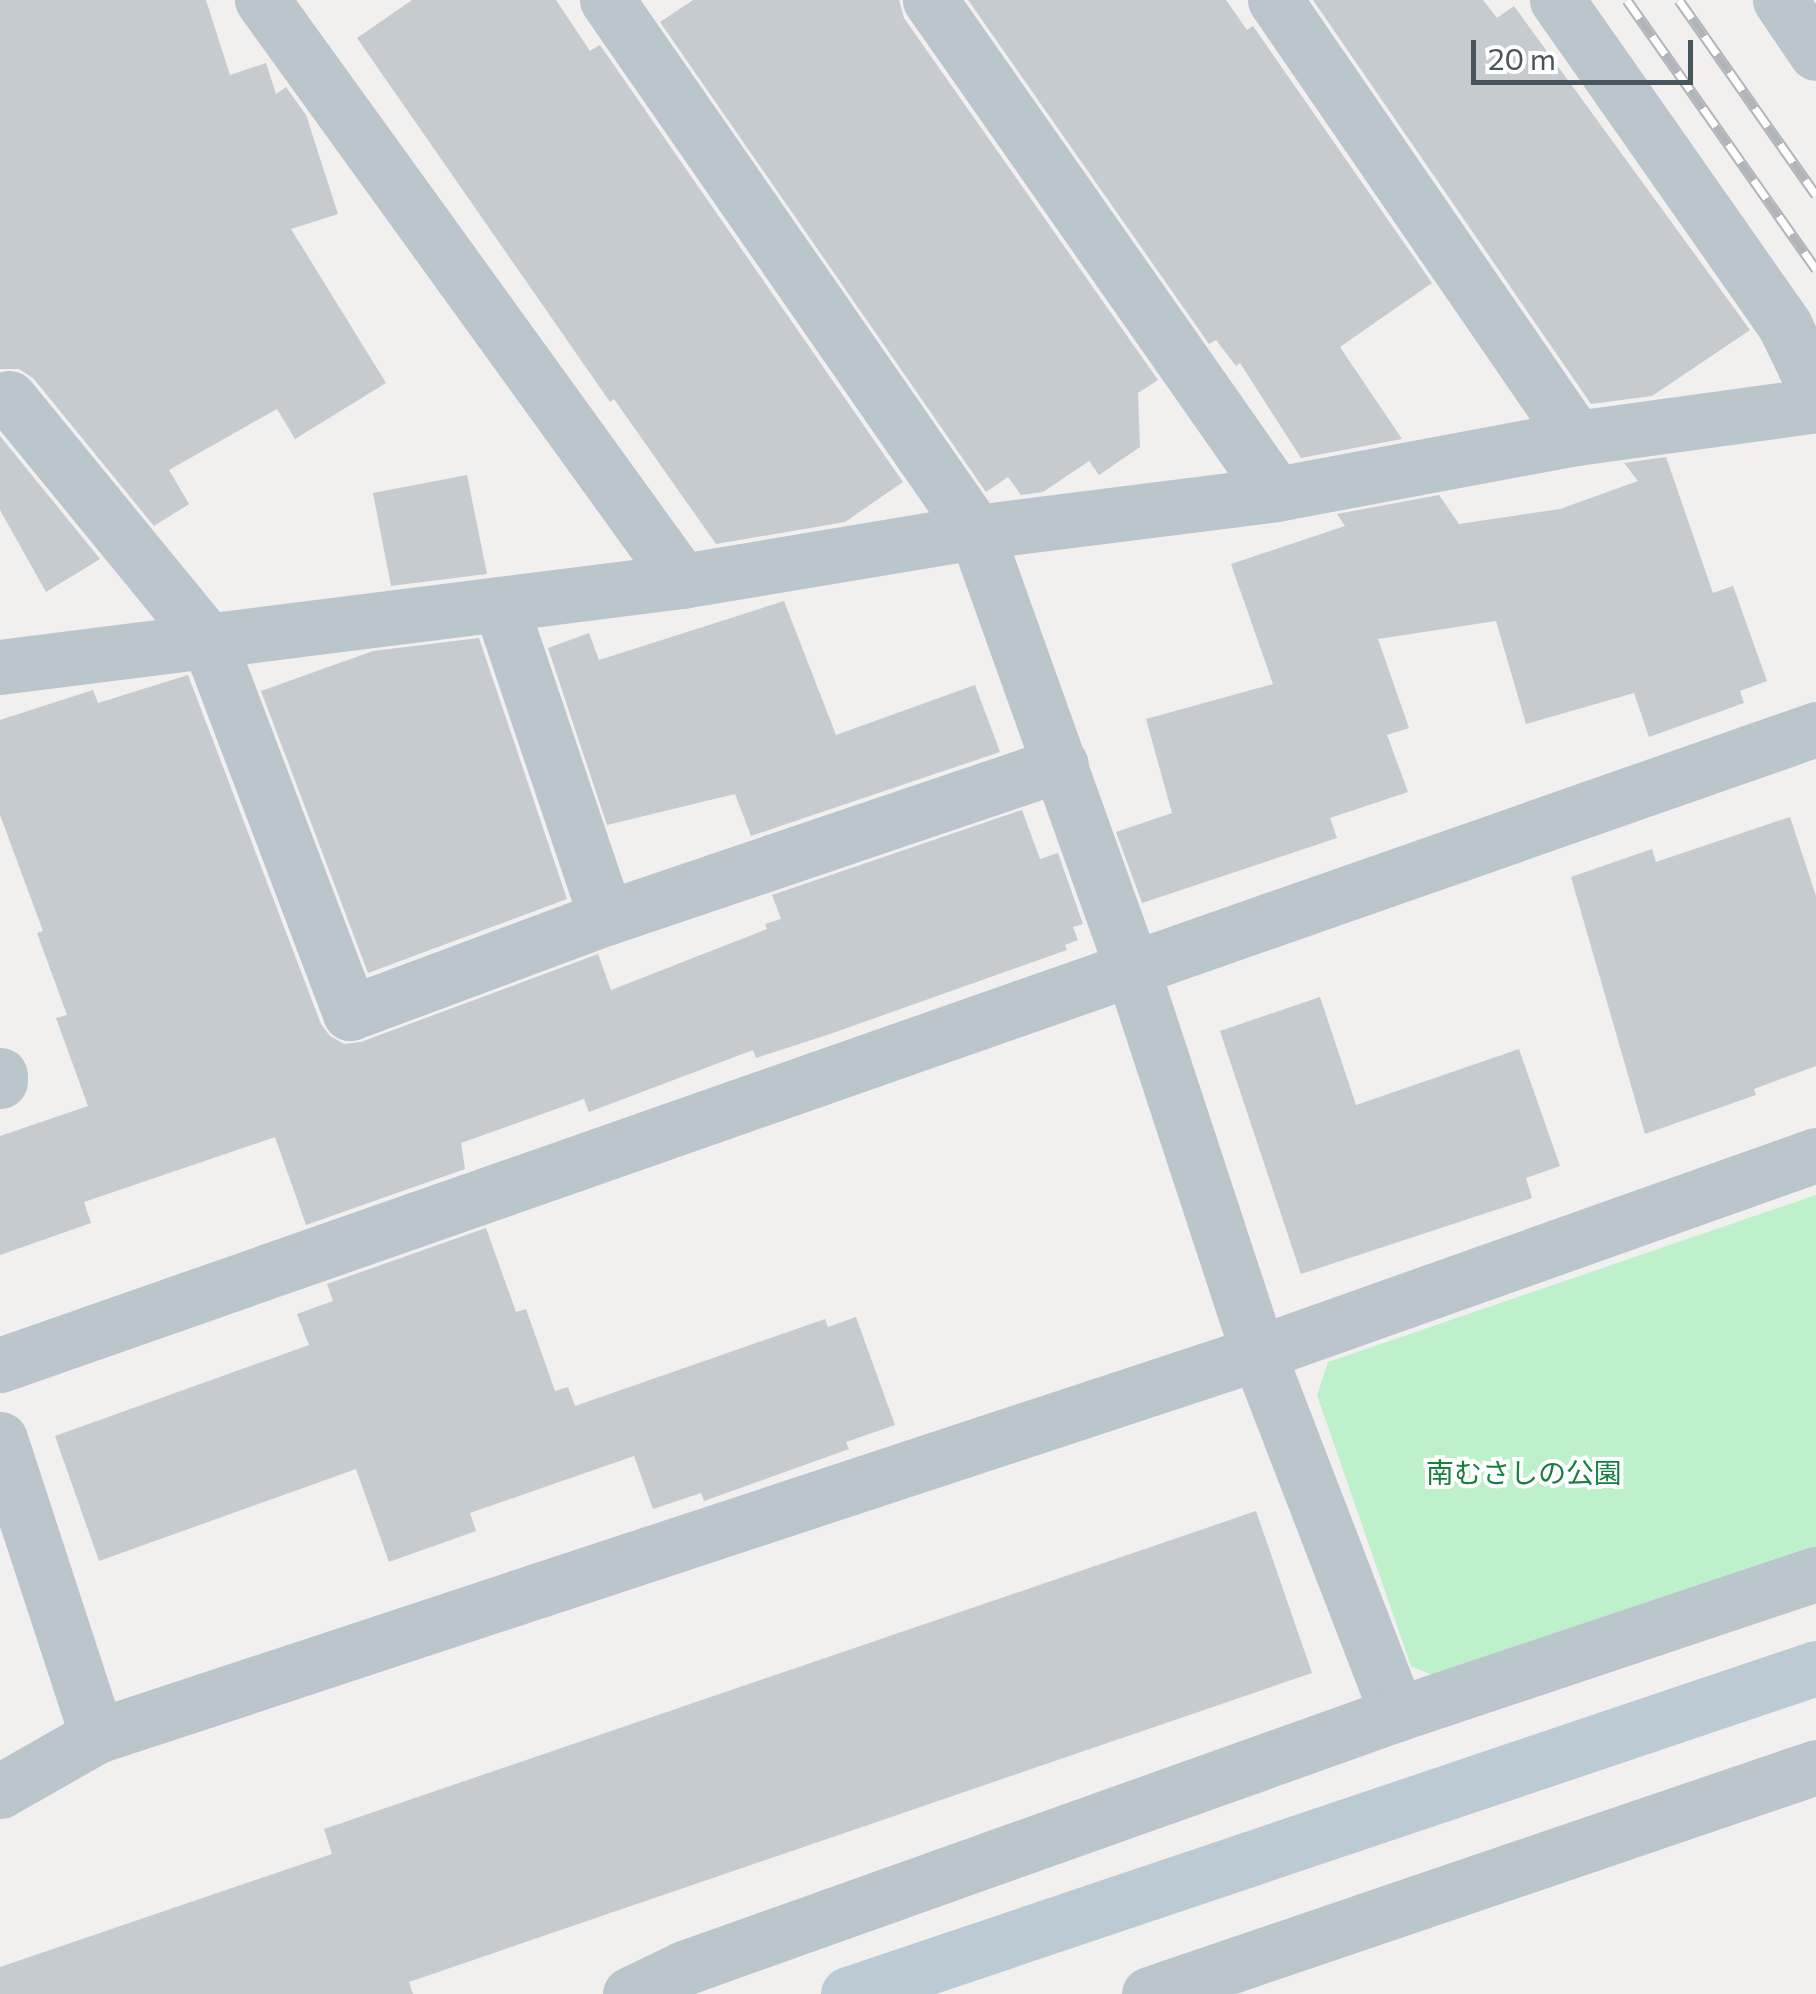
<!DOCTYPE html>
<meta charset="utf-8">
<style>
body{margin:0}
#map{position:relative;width:1816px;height:1994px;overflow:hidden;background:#f2efef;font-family:Commissioner,"Noto Sans JP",sans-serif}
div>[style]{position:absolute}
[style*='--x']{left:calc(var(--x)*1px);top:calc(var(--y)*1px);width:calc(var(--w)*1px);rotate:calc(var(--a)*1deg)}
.green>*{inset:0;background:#bdf0cb}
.building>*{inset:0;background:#c6cbcf}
.street>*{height:55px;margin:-27.5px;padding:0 27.5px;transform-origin:27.5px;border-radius:27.5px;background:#bac5cc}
.secondary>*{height:55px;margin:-27.5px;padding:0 27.5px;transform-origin:27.5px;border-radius:27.5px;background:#bccad3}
.rail>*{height:11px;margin-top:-5.5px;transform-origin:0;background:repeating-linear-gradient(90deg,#fff 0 22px,#b1b5ba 0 44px);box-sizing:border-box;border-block:2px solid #b1b5ba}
span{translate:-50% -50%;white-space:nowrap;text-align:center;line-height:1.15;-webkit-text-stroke:8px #fff;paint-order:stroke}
.park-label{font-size:28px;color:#168040}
.scale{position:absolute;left:1471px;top:40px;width:222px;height:45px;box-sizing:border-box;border:5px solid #47555d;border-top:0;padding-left:12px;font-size:30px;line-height:35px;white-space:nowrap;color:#47555d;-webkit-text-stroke:8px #fff;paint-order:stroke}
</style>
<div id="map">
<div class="green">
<i style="clip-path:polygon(1816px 1195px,1816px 1547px,1439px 1678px,1411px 1666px,1317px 1395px,1328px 1362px)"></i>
</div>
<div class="building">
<i style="clip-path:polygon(0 0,206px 0,230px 75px,266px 63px,276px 94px,286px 87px,306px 115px,338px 214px,291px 229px,386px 383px,295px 439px,277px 409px,169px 470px,189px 504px,154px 526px,33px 378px,19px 369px,0 369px)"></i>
<i style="clip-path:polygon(412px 0,556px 0,590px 51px,600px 45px,903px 482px,845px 522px,716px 544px,614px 399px,610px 402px,357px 38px)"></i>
<i style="clip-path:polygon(693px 0,899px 0,904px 18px,1158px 380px,1138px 393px,1140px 447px,1099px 475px,1089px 461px,1043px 492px,1021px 495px,1008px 477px,986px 492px,660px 22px)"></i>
<i style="clip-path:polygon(968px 0,1226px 0,1247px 30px,1253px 26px,1432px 283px,1340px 347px,1402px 439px,1301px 458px,1240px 363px,1236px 366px,1216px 340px,1209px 344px)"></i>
<i style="clip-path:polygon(1313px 0,1483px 0,1497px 18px,1514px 6px,1750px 330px,1652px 396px,1591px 404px)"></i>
<i style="clip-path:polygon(0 436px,100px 559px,46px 592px,0 510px)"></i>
<i style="clip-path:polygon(1666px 457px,1713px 593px,1733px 586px,1767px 681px,1740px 691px,1744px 703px,1649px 737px,1634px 693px,1526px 724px,1496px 621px,1378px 639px,1409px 728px,1387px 735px,1408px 792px,1330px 818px,1337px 838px,1142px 903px,1116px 832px,1172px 813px,1146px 719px,1273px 684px,1231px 564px,1345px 526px,1337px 514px,1439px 495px,1459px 524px,1560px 509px,1638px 481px,1624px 463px)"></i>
<i style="clip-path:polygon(467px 475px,487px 574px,391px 586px,373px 493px)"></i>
<i style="clip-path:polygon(784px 601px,836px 735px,975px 685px,1000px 752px,751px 836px,735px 794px,607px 825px,548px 648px,589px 633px,599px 660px)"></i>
<i style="clip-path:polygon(479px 638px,567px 899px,368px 973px,261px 691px,373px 651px)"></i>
<i style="clip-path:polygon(188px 675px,321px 1024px,330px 1036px,344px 1044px,361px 1042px,598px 954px,611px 990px,767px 929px,765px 924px,781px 919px,772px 895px,1022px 810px,1040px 859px,1058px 853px,1083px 924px,1073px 927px,1078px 940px,1065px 945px,1067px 950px,830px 1034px,756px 1058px,753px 1050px,589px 1112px,584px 1099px,461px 1143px,465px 1169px,306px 1225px,275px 1137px,84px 1202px,91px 1223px,0 1255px,0 1136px,88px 1106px,56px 1018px,67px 1015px,37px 933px,43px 931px,0 815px,0 720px,93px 690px,98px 703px)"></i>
<i style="clip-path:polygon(1790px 817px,1816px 896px,1816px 1066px,1754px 1089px,1756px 1095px,1645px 1134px,1571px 877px,1652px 849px,1656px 862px)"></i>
<i style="clip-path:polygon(1320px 997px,1356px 1105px,1519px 1049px,1560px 1166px,1526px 1178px,1532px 1198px,1301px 1274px,1220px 1031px)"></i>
<i style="clip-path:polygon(486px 1228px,516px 1312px,526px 1309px,555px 1391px,568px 1387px,575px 1406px,825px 1319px,828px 1327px,856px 1317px,895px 1425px,846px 1442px,849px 1449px,704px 1501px,701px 1493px,653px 1509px,634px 1456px,470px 1513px,476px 1531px,389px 1562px,356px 1469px,99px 1561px,55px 1436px,309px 1345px,297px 1314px,333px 1301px,327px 1284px)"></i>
<i style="clip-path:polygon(1256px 1511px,1312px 1673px,409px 1982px,413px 1994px,0 1994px,0 1967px,332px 1854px,324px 1829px)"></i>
</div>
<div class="street">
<i style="--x:262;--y:0;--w:717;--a:54.14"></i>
<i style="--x:607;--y:0;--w:647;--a:55.25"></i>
<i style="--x:976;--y:532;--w:461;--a:70.3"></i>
<i style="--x:1131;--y:966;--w:407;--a:71.8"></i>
<i style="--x:1258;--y:1353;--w:387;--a:68.9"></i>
<i style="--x:930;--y:0;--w:603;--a:54.99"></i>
<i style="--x:1275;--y:0;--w:531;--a:55.5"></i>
<i style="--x:1557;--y:0;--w:398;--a:55"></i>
<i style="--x:1785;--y:326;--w:71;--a:64.2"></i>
<i style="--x:1780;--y:0;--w:64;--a:55.8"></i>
<i style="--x:9;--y:398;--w:315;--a:50.7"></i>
<i style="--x:209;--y:642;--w:397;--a:69.2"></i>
<i style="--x:350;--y:1013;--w:273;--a:-20.4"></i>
<i style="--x:606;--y:918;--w:480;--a:-18.7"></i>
<i style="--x:500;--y:604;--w:331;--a:71.3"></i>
<i style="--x:0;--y:667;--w:687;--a:-7.19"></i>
<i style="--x:682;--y:581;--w:298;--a:-9.5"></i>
<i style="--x:976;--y:532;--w:302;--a:-7.2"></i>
<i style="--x:1276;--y:494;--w:305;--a:-10.6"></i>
<i style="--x:1576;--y:438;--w:242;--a:-7.8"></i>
<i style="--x:0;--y:1075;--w:6;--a:90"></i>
<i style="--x:0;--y:1365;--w:1924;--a:-19.3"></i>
<i style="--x:0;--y:1439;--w:312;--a:71.9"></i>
<i style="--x:0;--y:1791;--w:112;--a:-29.6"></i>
<i style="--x:97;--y:1736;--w:1223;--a:-18.26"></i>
<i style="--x:1258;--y:1353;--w:592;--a:-19.54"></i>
<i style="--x:630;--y:1994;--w:60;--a:-25.7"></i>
<i style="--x:684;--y:1968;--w:757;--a:-19.61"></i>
<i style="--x:1397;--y:1714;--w:442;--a:-18.5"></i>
<i style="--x:1149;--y:1994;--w:705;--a:-18.79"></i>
</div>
<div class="secondary">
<i style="--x:848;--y:1994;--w:1021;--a:-18.61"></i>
</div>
<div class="rail">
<i style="--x:1627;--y:0;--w:329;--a:54.9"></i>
<i style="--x:1679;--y:0;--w:238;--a:54.9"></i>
</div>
<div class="park-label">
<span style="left:1524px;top:1472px">南むさしの公園</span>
</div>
<div class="scale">20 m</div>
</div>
